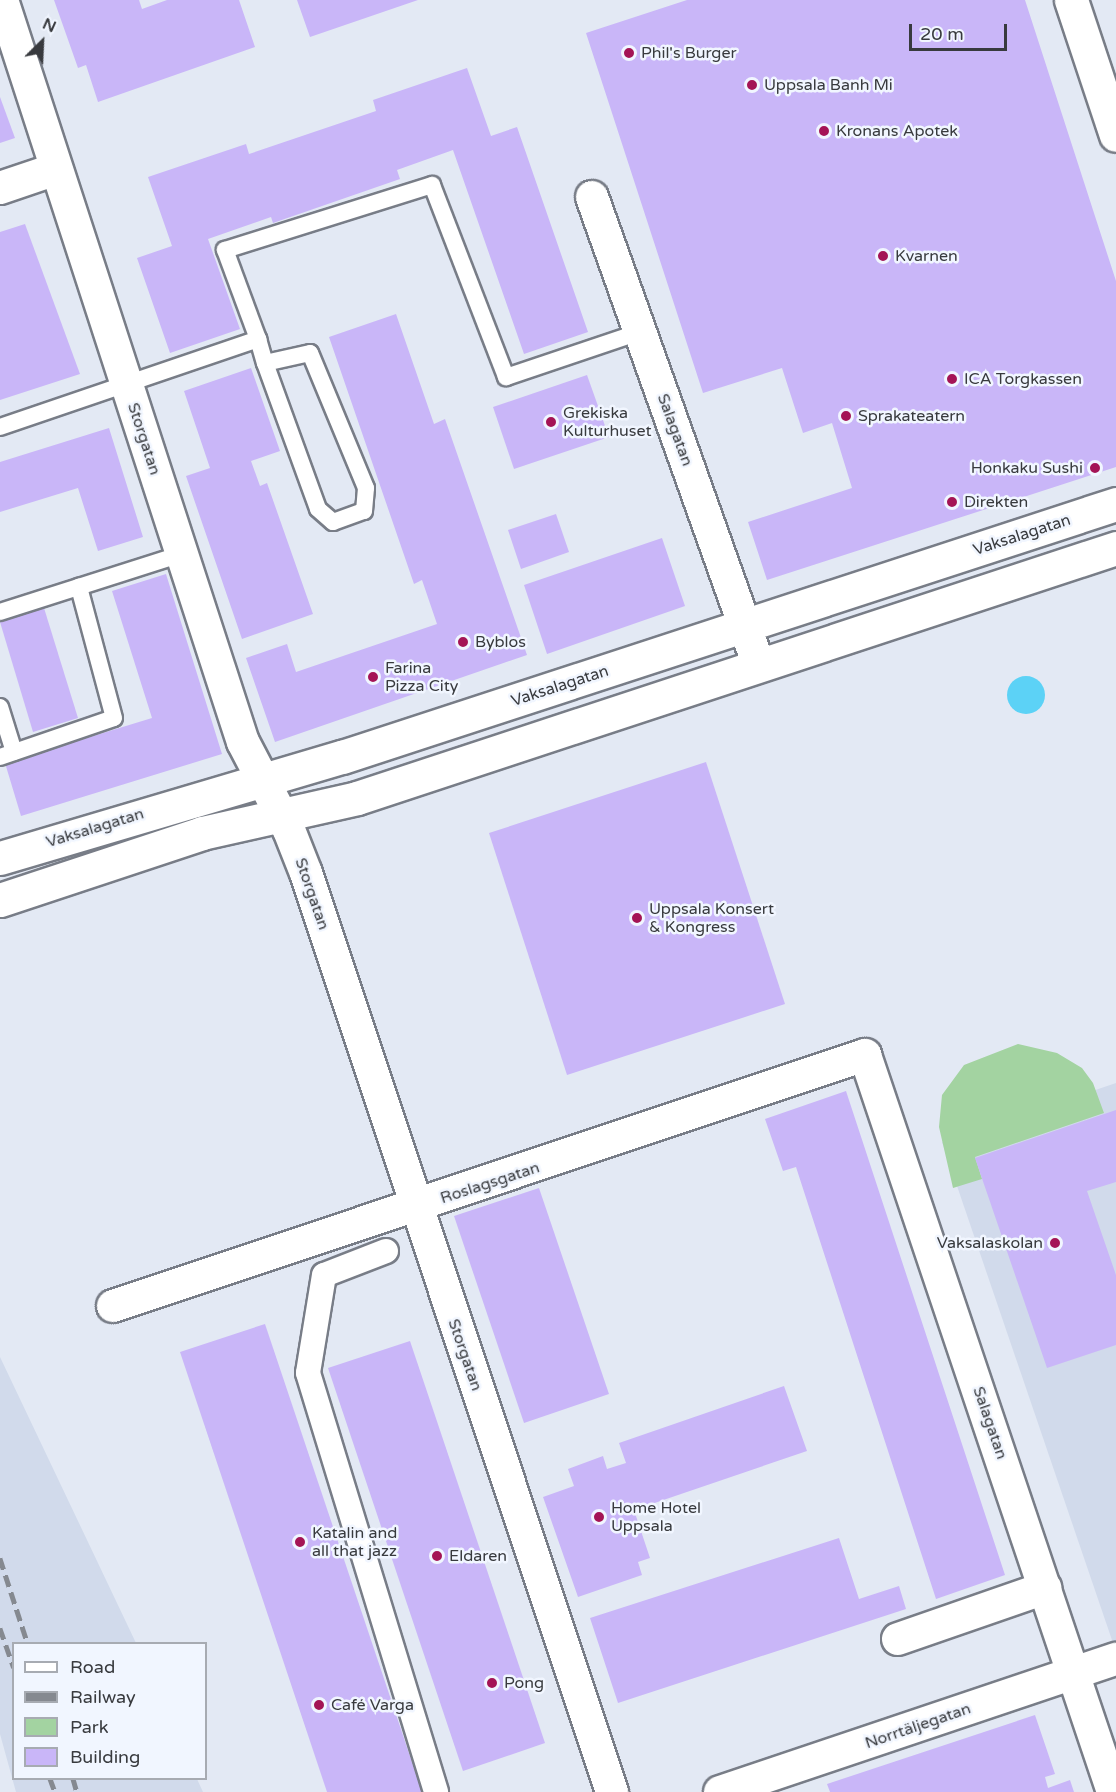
<!DOCTYPE html>
<meta charset="utf-8">
<style>
body{margin:0}
#map{position:relative;width:1116px;height:1792px;overflow:hidden;background:#e3e9f4;font-family:"Varela Round",sans-serif}
div>[style]{position:absolute}
[style*='--x']{left:calc(var(--x)*1px);top:calc(var(--y)*1px);width:calc(var(--w)*1px);rotate:calc(var(--a)*1deg)}
.built>*{inset:0;background:#d1daeb}
.green>*{inset:0;background:#a3d3a1}
.water>*{inset:0;background:#5cd2f6}
.round{border-radius:50%}
.building>*{inset:0;background:#c9b6f8}
.roads{filter:drop-shadow(2px 0 #787d87) drop-shadow(-2px 0 #787d87) drop-shadow(0 2px #787d87) drop-shadow(0 -2px #787d87)}
.service>*{height:16px;margin:-8px;padding:0 8px;transform-origin:8px;border-radius:8px;background:#fff}
.pedestrian>*{height:24px;margin:-12px;padding:0 12px;transform-origin:12px;border-radius:12px;background:#fff}
.minor>*{height:32px;margin:-16px;padding:0 16px;transform-origin:16px;border-radius:16px;background:#fff}
.tertiary>*{height:33px;margin:-16.5px;padding:0 16.5px;transform-origin:16.5px;border-radius:16.5px;background:#fff}
.secondary>*{height:33px;margin:-16.5px;padding:0 16.5px;transform-origin:16.5px;border-radius:16.5px;background:#fff}
.rail>*{height:4.5px;margin-top:-2.25px;transform-origin:0;background:repeating-linear-gradient(90deg,#858990 0 12px,transparent 0 18px)}
.dots>*{width:16px;height:16px;translate:-50% -50%;box-sizing:border-box;border:3px solid #f1f6ff;border-radius:50%}
span{translate:-50% -50%;white-space:nowrap;text-align:center;line-height:1.15;-webkit-text-stroke:5px #f1f6ff;paint-order:stroke}
.poi-label{font-size:16px;color:#383a3e}
.left{translate:0 -50%;text-align:left}
.right{translate:-100% -50%;text-align:right}
.street-label{font-size:16px;color:#383a3e}
.legend{position:absolute;left:12px;top:1642px;width:195px;height:138px;box-sizing:border-box;background:#f1f6ff;border:2px solid #a7abb2;margin:0;padding:8px 10px;list-style:none;font-size:18px;color:#383a3e}
.legend li{display:flex;align-items:center;gap:12px;height:30px}
.legend b{width:30px;border:2px solid #a7abb2}
.north{position:absolute;left:12px;top:12px;width:60px;height:60px;-webkit-text-stroke:4px #f1f6ff;paint-order:stroke;rotate:24deg;font-size:16px;font-weight:700;line-height:24px;text-align:center;color:#383a3e}
.north::after{content:'';display:block;margin:auto;width:21px;height:27px;background:#383a3e;clip-path:polygon(50% 0,100% 100%,50% 72%,0 100%)}
.scale{position:absolute;left:909px;top:24px;width:98px;height:27px;box-sizing:border-box;border:3px solid #383a3e;border-top:0;padding-left:8px;font-size:18px;line-height:21px;white-space:nowrap;color:#383a3e;-webkit-text-stroke:4px #f1f6ff;paint-order:stroke}
</style>
<div id="map">
<div class="built">
<i style="clip-path:polygon(1116px 1083px,1116px 1642px,1113px 1643px,942px 1142px)"></i>
<i style="clip-path:polygon(0 1357px,136px 1643px,14px 1644px,14px 1778px,197px 1779px,203px 1792px,16px 1792px,0 1734px)"></i>
</div>
<div class="green">
<i style="clip-path:polygon(1018px 1044px,1057px 1053px,1082px 1068px,1093px 1083px,1104px 1113px,975px 1157px,982px 1179px,953px 1188px,939px 1127px,942px 1095px,964px 1065px)"></i>
</div>
<div class="water">
<i class="round" style="left:1007px;top:676px;width:38px;height:38px"></i>
</div>
<div class="building">
<i style="clip-path:polygon(54px 0,139px 0,142px 9px,167px 0,239px 0,255px 47px,98px 102px,86px 65px,78px 68px)"></i>
<i style="clip-path:polygon(297px 0,418px 0,310px 37px)"></i>
<i style="clip-path:polygon(687px 0,1025px 0,1116px 281px,1116px 467px,767px 580px,748px 522px,852px 488px,832px 423px,803px 433px,782px 368px,703px 393px,586px 33px)"></i>
<i style="clip-path:polygon(467px 68px,491px 136px,517px 127px,588px 332px,524px 354px,453px 150px,397px 170px,400px 179px,273px 223px,271px 217px,208px 239px,240px 329px,170px 353px,137px 258px,172px 246px,148px 177px,246px 144px,249px 154px,376px 111px,373px 100px)"></i>
<i style="clip-path:polygon(0 97px,15px 138px,0 143px)"></i>
<i style="clip-path:polygon(25px 224px,80px 374px,0 400px,0 232px)"></i>
<i style="clip-path:polygon(396px 314px,434px 424px,445px 419px,527px 655px,275px 742px,246px 658px,287px 644px,296px 672px,437px 624px,422px 580px,414px 584px,329px 337px)"></i>
<i style="clip-path:polygon(251px 368px,280px 451px,251px 461px,260px 486px,267px 483px,313px 614px,242px 639px,186px 476px,210px 468px,184px 391px)"></i>
<i style="clip-path:polygon(587px 375px,609px 437px,514px 469px,493px 407px)"></i>
<i style="clip-path:polygon(109px 428px,143px 537px,98px 551px,78px 488px,0 512px,0 462px)"></i>
<i style="clip-path:polygon(556px 514px,569px 552px,521px 569px,508px 530px)"></i>
<i style="clip-path:polygon(662px 538px,685px 606px,547px 654px,524px 585px)"></i>
<i style="clip-path:polygon(166px 574px,222px 754px,21px 816px,5px 763px,152px 718px,112px 591px)"></i>
<i style="clip-path:polygon(44px 608px,78px 718px,33px 732px,0 622px)"></i>
<i style="clip-path:polygon(706px 762px,785px 1004px,567px 1075px,489px 833px)"></i>
<i style="clip-path:polygon(846px 1091px,1005px 1575px,936px 1599px,796px 1167px,783px 1171px,765px 1119px)"></i>
<i style="clip-path:polygon(1116px 1110px,1116px 1182px,1087px 1191px,1116px 1275px,1116px 1345px,1047px 1368px,975px 1158px)"></i>
<i style="clip-path:polygon(539px 1188px,609px 1394px,524px 1423px,454px 1216px)"></i>
<i style="clip-path:polygon(265px 1324px,422px 1792px,327px 1792px,180px 1352px)"></i>
<i style="clip-path:polygon(410px 1341px,545px 1743px,463px 1771px,328px 1368px)"></i>
<i style="clip-path:polygon(784px 1386px,807px 1451px,634px 1510px,650px 1558px,638px 1562px,642px 1575px,578px 1597px,543px 1497px,574px 1486px,568px 1469px,603px 1456px,607px 1469px,626px 1463px,619px 1443px)"></i>
<i style="clip-path:polygon(839px 1538px,859px 1599px,899px 1586px,906px 1609px,618px 1703px,590px 1618px)"></i>
<i style="clip-path:polygon(1035px 1715px,1055px 1774px,1045px 1777px,1048px 1788px,1070px 1780px,1074px 1792px,830px 1792px,827px 1784px)"></i>
</div>
<div class="roads">
<div class="service">
<i style="--x:258;--y:339;--w:95;--a:-110.3"></i>
<i style="--x:225;--y:250;--w:217;--a:-17.4"></i>
<i style="--x:432;--y:185;--w:206;--a:68.9"></i>
<i style="--x:506;--y:377;--w:141;--a:-18.6"></i>
<i style="--x:0;--y:427;--w:273;--a:-18.8"></i>
<i style="--x:258;--y:339;--w:25;--a:74"></i>
<i style="--x:265;--y:363;--w:155;--a:70"></i>
<i style="--x:318;--y:509;--w:20;--a:41"></i>
<i style="--x:333;--y:522;--w:33;--a:-20"></i>
<i style="--x:364;--y:511;--w:23;--a:-85"></i>
<i style="--x:366;--y:488;--w:146;--a:-112.5"></i>
<i style="--x:310;--y:353;--w:46;--a:167.5"></i>
<i style="--x:0;--y:612;--w:191;--a:-17.7"></i>
<i style="--x:0;--y:707;--w:47;--a:72.7"></i>
<i style="--x:0;--y:757;--w:120;--a:-18.9"></i>
<i style="--x:114;--y:718;--w:136;--a:-105"></i>
</div>
<div class="pedestrian">
<i style="--x:386;--y:1251;--w:66;--a:158.8"></i>
<i style="--x:324;--y:1275;--w:99;--a:99.3"></i>
<i style="--x:308;--y:1373;--w:438;--a:73"></i>
</div>
<div class="minor">
<i style="--x:2;--y:0;--w:780;--a:72.01"></i>
<i style="--x:243;--y:742;--w:99;--a:62.4"></i>
<i style="--x:289;--y:830;--w:46;--a:68.4"></i>
<i style="--x:306;--y:873;--w:969;--a:71.58"></i>
<i style="--x:0;--y:188;--w:59;--a:-18.7"></i>
<i style="--x:592;--y:197;--w:496;--a:70.4"></i>
<i style="--x:113;--y:1306;--w:793;--a:-18.46"></i>
<i style="--x:865;--y:1055;--w:778;--a:71.4"></i>
<i style="--x:898;--y:1639;--w:156;--a:-19.1"></i>
<i style="--x:720;--y:1792;--w:418;--a:-18.6"></i>
</div>
<div class="tertiary">
<i style="--x:1071;--y:0;--w:142;--a:71.6"></i>
</div>
<div class="secondary">
<i style="--x:0;--y:858;--w:357;--a:-16.5"></i>
<i style="--x:342;--y:757;--w:814;--a:-18.1"></i>
<i style="--x:0;--y:900;--w:213;--a:-18.3"></i>
<i style="--x:202;--y:833;--w:159;--a:-12.7"></i>
<i style="--x:357;--y:798;--w:799;--a:-18.23"></i>
</div>
</div>
<div class="rail">
<i style="--x:0;--y:1558;--w:90;--a:72"></i>
<i style="--x:0;--y:1628;--w:42;--a:70.7"></i>
<i style="--x:50;--y:1778;--w:15;--a:70"></i>
<i style="--x:73;--y:1778;--w:15;--a:74"></i>
</div>
<div class="dots">
<i style="left:629px;top:53px;background:#a41456"></i>
<i style="left:752px;top:85px;background:#a41456"></i>
<i style="left:824px;top:131px;background:#a41456"></i>
<i style="left:883px;top:256px;background:#a41456"></i>
<i style="left:952px;top:379px;background:#a41456"></i>
<i style="left:846px;top:416px;background:#a41456"></i>
<i style="left:551px;top:422px;background:#a41456"></i>
<i style="left:1095px;top:468px;background:#a41456"></i>
<i style="left:952px;top:502px;background:#a41456"></i>
<i style="left:463px;top:642px;background:#a41456"></i>
<i style="left:373px;top:677px;background:#a41456"></i>
<i style="left:637px;top:918px;background:#a41456"></i>
<i style="left:1055px;top:1243px;background:#a41456"></i>
<i style="left:599px;top:1517px;background:#a41456"></i>
<i style="left:300px;top:1542px;background:#a41456"></i>
<i style="left:437px;top:1556px;background:#a41456"></i>
<i style="left:492px;top:1683px;background:#a41456"></i>
<i style="left:319px;top:1705px;background:#a41456"></i>
</div>
<div class="poi-label">
<span class="left" style="left:641px;top:53px">Phil's Burger</span>
<span class="left" style="left:764px;top:85px">Uppsala Banh Mi</span>
<span class="left" style="left:836px;top:131px">Kronans Apotek</span>
<span class="left" style="left:895px;top:256px">Kvarnen</span>
<span class="left" style="left:964px;top:379px">ICA Torgkassen</span>
<span class="left" style="left:563px;top:422px">Grekiska<br>Kulturhuset</span>
<span class="left" style="left:858px;top:416px">Sprakateatern</span>
<span class="right" style="left:1083px;top:468px">Honkaku Sushi</span>
<span class="left" style="left:964px;top:502px">Direkten</span>
<span class="left" style="left:475px;top:642px">Byblos</span>
<span class="left" style="left:385px;top:677px">Farina<br>Pizza City</span>
<span class="left" style="left:649px;top:918px">Uppsala Konsert<br>&amp; Kongress</span>
<span class="right" style="left:1043px;top:1243px">Vaksalaskolan</span>
<span class="left" style="left:611px;top:1517px">Home Hotel<br>Uppsala</span>
<span class="left" style="left:312px;top:1542px">Katalin and<br>all that jazz</span>
<span class="left" style="left:449px;top:1556px">Eldaren</span>
<span class="left" style="left:504px;top:1683px">Pong</span>
<span class="left" style="left:331px;top:1705px">Café Varga</span>
</div>
<div class="street-label">
<span style="left:675px;top:430px;rotate:70deg">Salagatan</span>
<span style="left:144px;top:439px;rotate:72deg">Storgatan</span>
<span style="left:1022px;top:535px;rotate:-18deg">Vaksalagatan</span>
<span style="left:560px;top:686px;rotate:-18deg">Vaksalagatan</span>
<span style="left:95px;top:828px;rotate:-17deg">Vaksalagatan</span>
<span style="left:312px;top:894px;rotate:71deg">Storgatan</span>
<span style="left:490px;top:1183px;rotate:-18deg">Roslagsgatan</span>
<span style="left:465px;top:1355px;rotate:71deg">Storgatan</span>
<span style="left:990px;top:1423px;rotate:71deg">Salagatan</span>
<span style="left:918px;top:1726px;rotate:-19deg">Norrtäljegatan</span>
</div>
<ul class="legend">
<li><b style="height:8px;background:#fff"></b>Road</li>
<li><b style="height:8px;background:#858990"></b>Railway</li>
<li><b style="height:16px;background:#a3d3a1"></b>Park</li>
<li><b style="height:16px;background:#c9b6f8"></b>Building</li>
</ul>
<div class="north">N</div>
<div class="scale">20 m</div>
</div>
